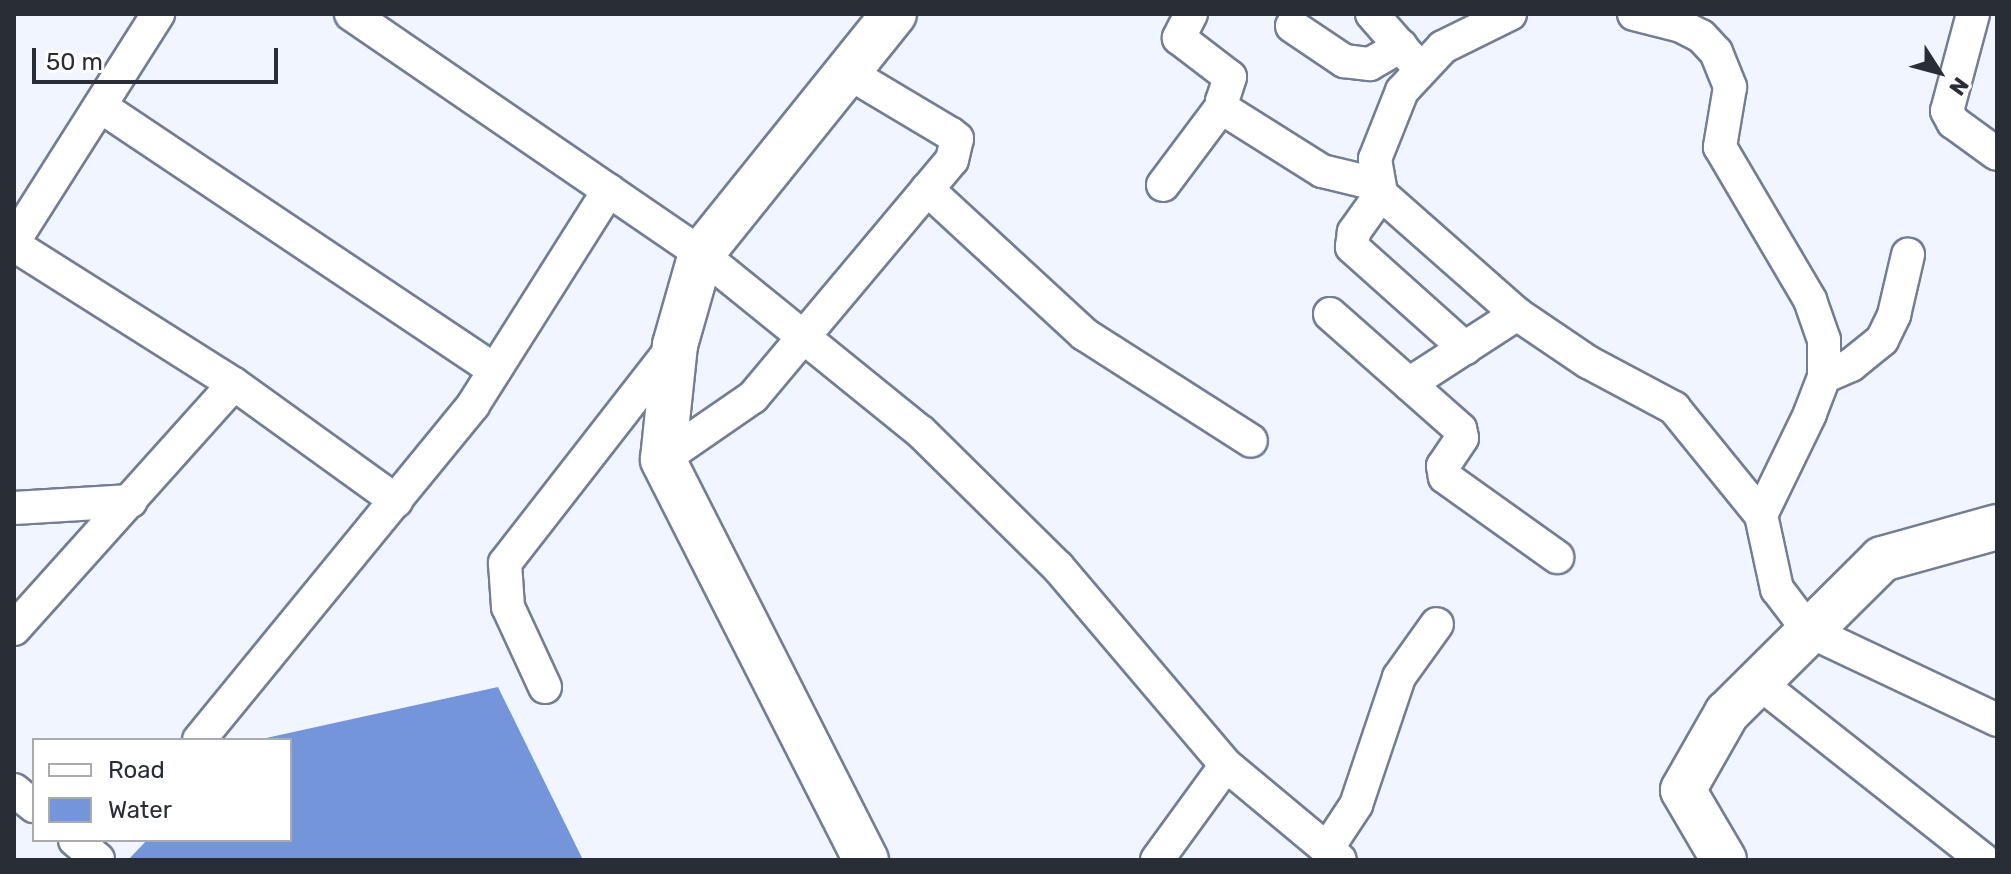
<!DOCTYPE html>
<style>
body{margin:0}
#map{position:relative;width:2011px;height:874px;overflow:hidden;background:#f0f5ff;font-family:Rubik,sans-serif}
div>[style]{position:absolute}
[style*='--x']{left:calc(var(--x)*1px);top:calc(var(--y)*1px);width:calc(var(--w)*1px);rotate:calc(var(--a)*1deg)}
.water>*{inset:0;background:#7495da}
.roads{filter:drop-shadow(2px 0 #737e94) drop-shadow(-2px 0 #737e94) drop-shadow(0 2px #737e94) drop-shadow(0 -2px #737e94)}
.street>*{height:32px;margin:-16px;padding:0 16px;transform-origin:16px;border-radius:16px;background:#fff}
.secondary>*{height:44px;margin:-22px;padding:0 22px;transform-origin:22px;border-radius:22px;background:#fff}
span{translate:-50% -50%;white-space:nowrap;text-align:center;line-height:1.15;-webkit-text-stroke:6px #fff;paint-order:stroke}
.frame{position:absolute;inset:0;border:16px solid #282d36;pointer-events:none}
.legend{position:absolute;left:32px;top:738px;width:260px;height:104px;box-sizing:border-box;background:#fff;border:2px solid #a9abaf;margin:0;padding:10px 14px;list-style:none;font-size:24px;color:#282d36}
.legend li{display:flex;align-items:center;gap:16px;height:40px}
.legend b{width:40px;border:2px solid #a9abaf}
.north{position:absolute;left:1899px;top:32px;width:80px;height:80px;-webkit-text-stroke:6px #fff;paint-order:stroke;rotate:126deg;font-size:22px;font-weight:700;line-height:32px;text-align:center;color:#282d36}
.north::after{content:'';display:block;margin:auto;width:28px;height:36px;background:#282d36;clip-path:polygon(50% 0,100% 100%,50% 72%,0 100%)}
.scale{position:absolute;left:32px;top:48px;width:246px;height:36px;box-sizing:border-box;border:4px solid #282d36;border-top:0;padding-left:10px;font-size:24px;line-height:28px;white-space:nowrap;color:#282d36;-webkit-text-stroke:6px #fff;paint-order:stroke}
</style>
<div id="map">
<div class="water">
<i style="clip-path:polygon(498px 687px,583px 860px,128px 860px,147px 840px,290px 840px,290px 740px,257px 740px)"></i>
</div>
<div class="roads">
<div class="street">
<i style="--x:351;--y:14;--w:424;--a:34.4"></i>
<i style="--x:701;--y:254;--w:283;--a:39"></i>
<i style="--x:921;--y:432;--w:192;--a:44.6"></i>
<i style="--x:1058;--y:567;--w:260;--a:49.7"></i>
<i style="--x:1226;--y:765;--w:148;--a:39.8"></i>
<i style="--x:1191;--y:14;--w:27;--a:117"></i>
<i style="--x:1179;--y:38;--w:64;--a:37.4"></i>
<i style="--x:1230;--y:77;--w:25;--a:108"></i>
<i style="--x:1222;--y:101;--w:9;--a:72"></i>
<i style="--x:1225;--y:110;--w:115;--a:32.2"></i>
<i style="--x:1322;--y:171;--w:56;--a:13.5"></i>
<i style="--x:1372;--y:14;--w:65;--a:48.7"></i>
<i style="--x:1510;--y:14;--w:75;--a:153.8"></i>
<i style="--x:1443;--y:47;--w:60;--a:133"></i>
<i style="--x:1402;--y:91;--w:73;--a:111.7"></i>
<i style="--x:1375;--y:159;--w:36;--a:80"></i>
<i style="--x:1381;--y:194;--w:181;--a:41.4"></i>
<i style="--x:1517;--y:314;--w:86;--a:34.1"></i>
<i style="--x:1588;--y:362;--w:98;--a:28.1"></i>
<i style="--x:1674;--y:408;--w:138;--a:50.9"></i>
<i style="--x:1761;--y:515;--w:76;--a:77.8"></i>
<i style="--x:1777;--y:589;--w:53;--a:52.7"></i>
<i style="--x:1809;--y:631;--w:208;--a:25.3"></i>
<i style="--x:1634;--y:14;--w:49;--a:14.3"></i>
<i style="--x:1681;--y:26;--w:22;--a:27"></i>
<i style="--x:1701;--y:36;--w:22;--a:47"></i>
<i style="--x:1716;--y:52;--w:38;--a:68"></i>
<i style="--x:1730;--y:87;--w:61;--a:99.5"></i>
<i style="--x:1720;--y:147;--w:178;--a:59.5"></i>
<i style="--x:1810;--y:300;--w:42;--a:70.7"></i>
<i style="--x:1824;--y:340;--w:37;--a:90"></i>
<i style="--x:1824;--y:377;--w:40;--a:111"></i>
<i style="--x:1810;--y:414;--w:112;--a:115.9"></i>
<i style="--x:1973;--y:14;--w:100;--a:105"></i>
<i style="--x:1947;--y:111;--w:13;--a:61"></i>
<i style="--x:1953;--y:122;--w:54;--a:36"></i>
<i style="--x:1292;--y:26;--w:63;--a:33.9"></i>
<i style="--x:1344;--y:61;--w:26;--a:7"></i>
<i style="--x:1370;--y:64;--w:36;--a:-30"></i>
<i style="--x:100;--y:106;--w:475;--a:33.8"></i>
<i style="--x:1163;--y:185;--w:99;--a:-53.2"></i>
<i style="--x:927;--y:189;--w:214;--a:42.7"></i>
<i style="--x:1084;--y:334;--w:198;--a:32.6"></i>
<i style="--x:1381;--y:194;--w:47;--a:125.4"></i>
<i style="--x:1354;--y:232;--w:15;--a:98"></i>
<i style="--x:1352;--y:247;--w:152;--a:41.8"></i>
<i style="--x:14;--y:241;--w:269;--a:-57.6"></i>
<i style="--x:14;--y:245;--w:260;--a:32.3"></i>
<i style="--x:234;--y:384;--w:200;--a:35.8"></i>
<i style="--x:1330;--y:314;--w:174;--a:41.5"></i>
<i style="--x:1460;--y:429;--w:9;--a:77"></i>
<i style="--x:1462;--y:438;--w:34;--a:124"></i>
<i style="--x:1443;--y:466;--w:11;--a:80"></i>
<i style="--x:1445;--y:477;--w:138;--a:35.5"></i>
<i style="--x:1824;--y:377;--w:30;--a:-24"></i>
<i style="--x:1851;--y:365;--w:40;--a:-39"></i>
<i style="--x:1882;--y:340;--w:28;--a:-64"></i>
<i style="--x:1894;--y:315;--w:62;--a:-76.9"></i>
<i style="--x:1409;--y:384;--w:129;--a:-32.9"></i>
<i style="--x:663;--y:459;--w:109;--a:-34.6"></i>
<i style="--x:753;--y:397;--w:309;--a:-50"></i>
<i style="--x:952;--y:160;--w:22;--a:-77"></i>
<i style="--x:957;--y:139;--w:8;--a:-140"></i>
<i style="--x:951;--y:134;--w:121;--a:-149.2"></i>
<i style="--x:14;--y:508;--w:117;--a:-3.4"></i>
<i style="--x:14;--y:629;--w:329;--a:-48.1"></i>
<i style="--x:1758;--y:682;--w:287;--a:38.3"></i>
<i style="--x:545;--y:687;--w:88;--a:-114.8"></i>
<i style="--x:508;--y:607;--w:44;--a:-93.9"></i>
<i style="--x:505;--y:563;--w:276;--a:-52.1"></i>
<i style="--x:199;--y:740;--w:433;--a:-50.7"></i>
<i style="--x:473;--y:405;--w:254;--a:-57.7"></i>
<i style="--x:14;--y:790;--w:26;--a:39"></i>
<i style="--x:75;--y:840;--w:30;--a:40"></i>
<i style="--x:1327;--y:849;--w:53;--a:-56.6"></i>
<i style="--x:1356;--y:805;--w:135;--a:-71.4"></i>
<i style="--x:1399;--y:677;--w:65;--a:-54.4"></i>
<i style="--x:1157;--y:860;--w:117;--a:-54"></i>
</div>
<div class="secondary">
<i style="--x:866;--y:860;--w:449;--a:-116.9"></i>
<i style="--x:663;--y:459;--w:115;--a:-84"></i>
<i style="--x:675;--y:345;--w:95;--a:-74.1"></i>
<i style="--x:701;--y:254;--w:308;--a:-51.2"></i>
<i style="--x:1724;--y:860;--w:81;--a:-120.4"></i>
<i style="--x:1683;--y:790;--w:89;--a:-60.3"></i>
<i style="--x:1727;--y:713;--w:218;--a:-44.8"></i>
<i style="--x:1882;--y:559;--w:119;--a:-15.5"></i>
</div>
</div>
<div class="frame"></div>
<ul class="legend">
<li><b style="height:10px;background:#fff"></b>Road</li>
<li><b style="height:22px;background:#7495da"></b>Water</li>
</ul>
<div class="north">N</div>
<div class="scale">50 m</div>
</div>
